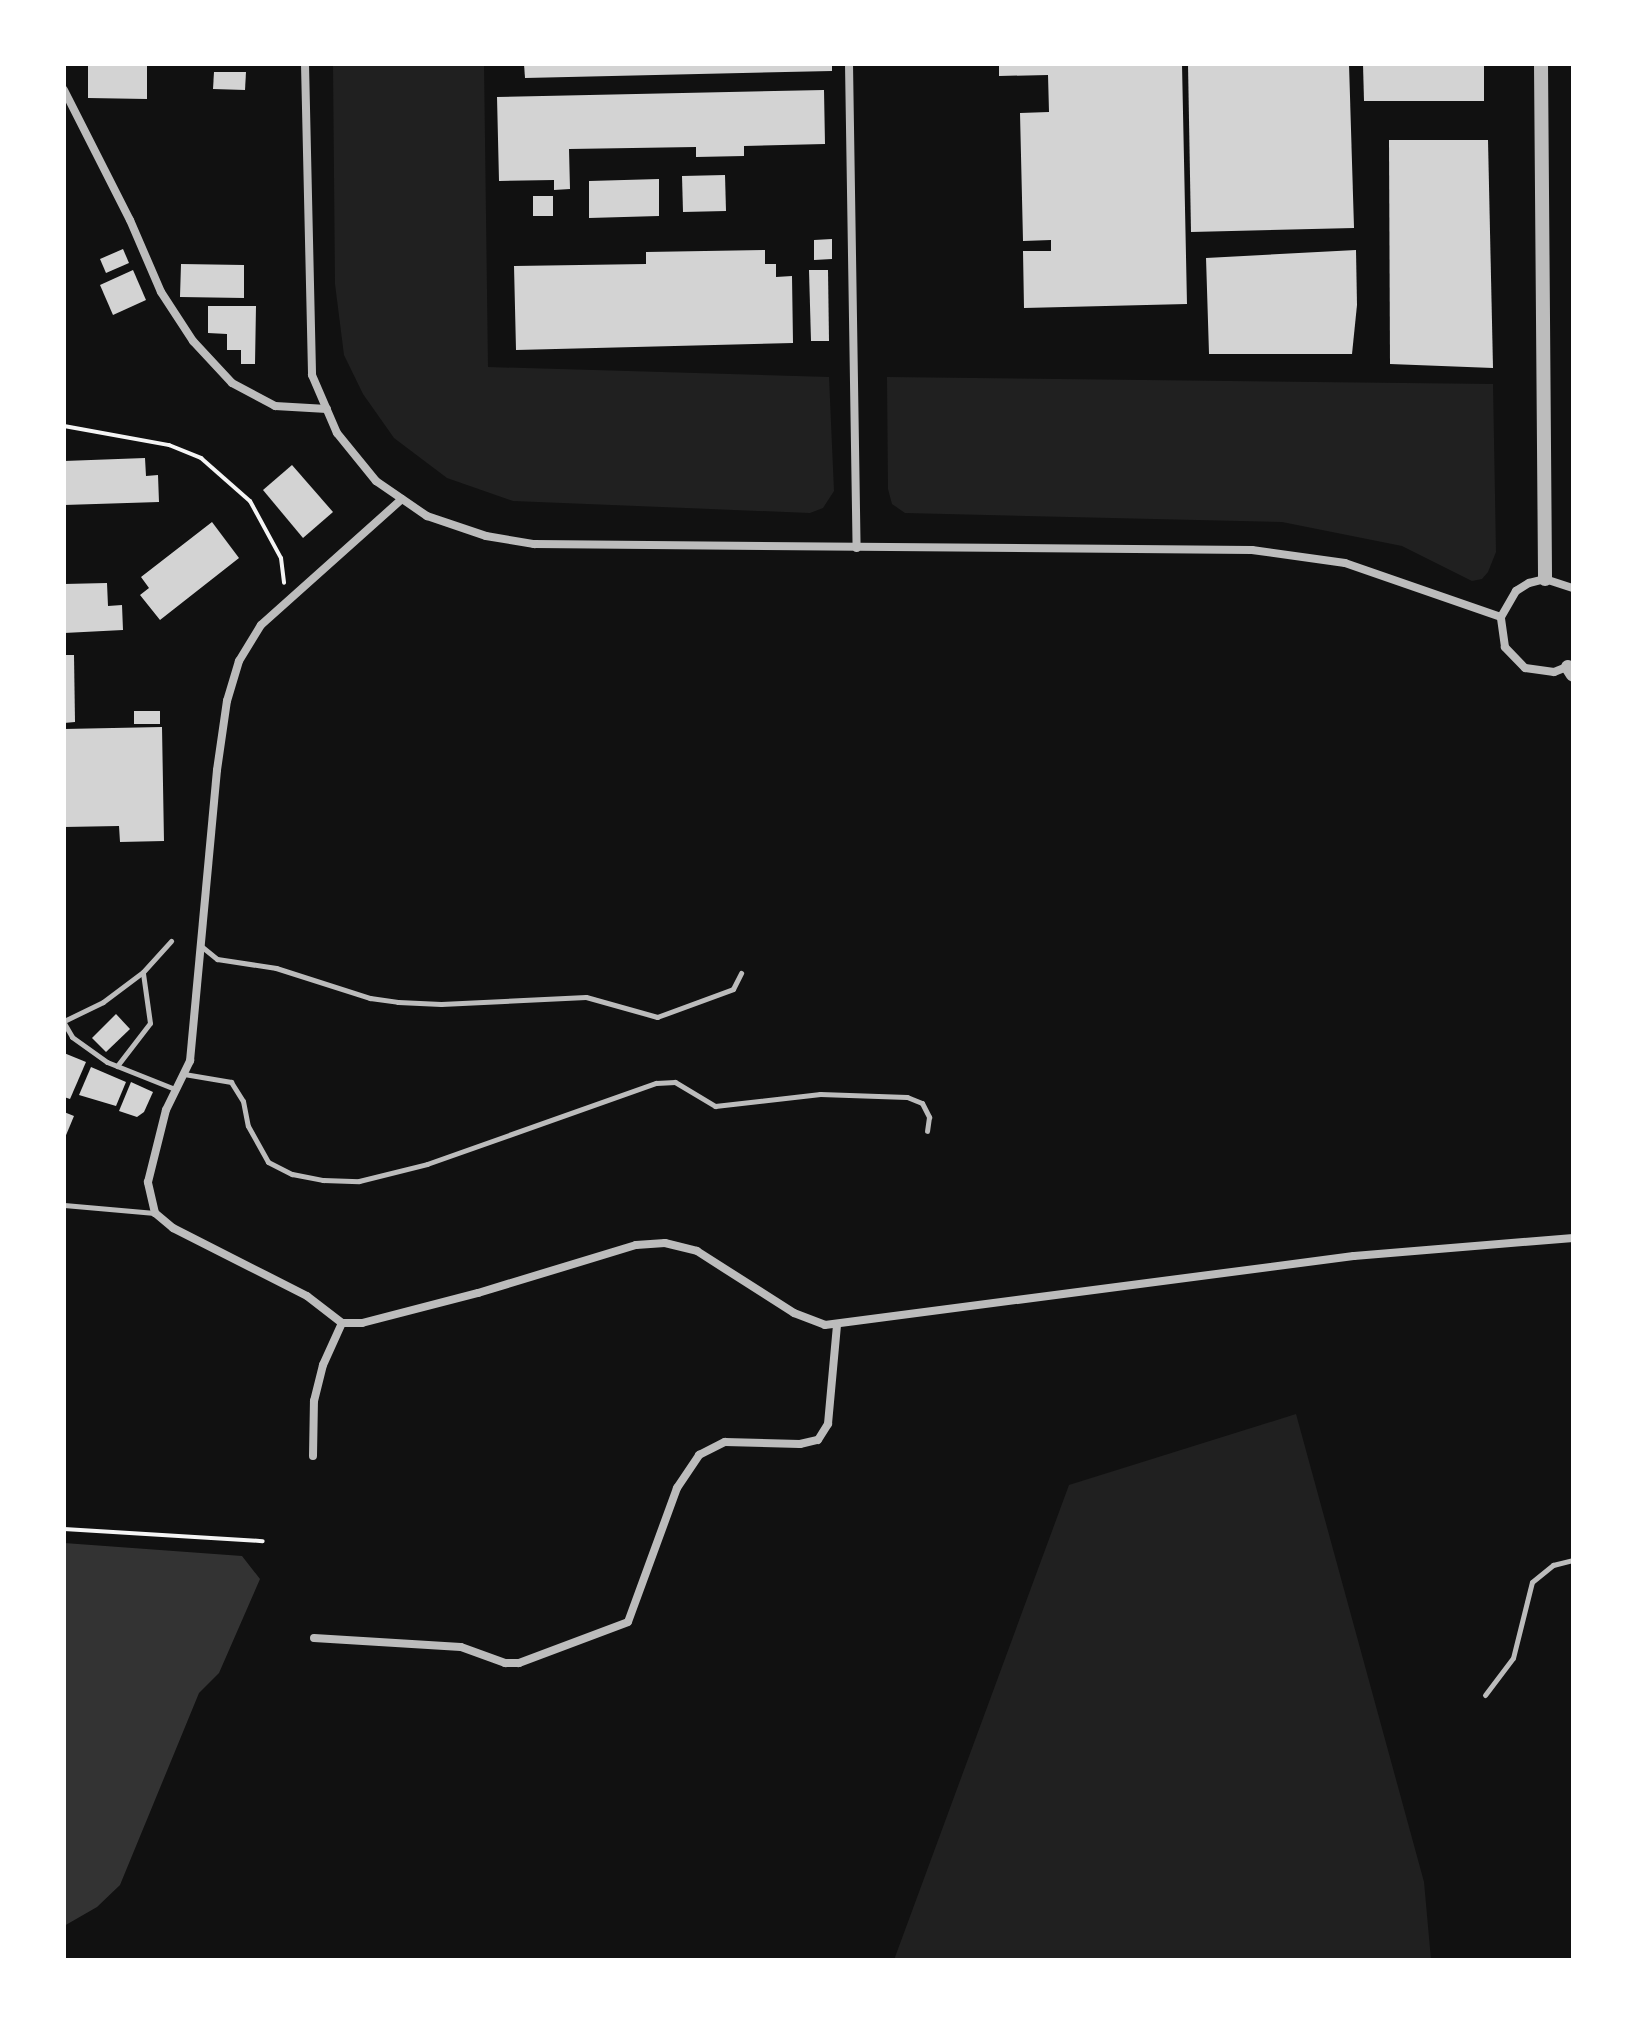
<!DOCTYPE html>
<style>
body{margin:0}
#map{position:relative;width:1637px;height:2024px;overflow:hidden;background:#111;font-family:"IBM Plex Sans",sans-serif}
div>[style]{position:absolute}
[style*='--x']{left:calc(var(--x)*1px);top:calc(var(--y)*1px);width:calc(var(--w)*1px);rotate:calc(var(--a)*1deg)}
.green>*{inset:0;background:#202020}
.water>*{inset:0;background:#333}
.building>*{inset:0;background:#d3d3d3}
.path>*{height:4px;margin:-2px;padding:0 2px;transform-origin:2px;border-radius:2px;background:#f5f5f5}
.service>*{height:5px;margin:-2.5px;padding:0 2.5px;transform-origin:2.5px;border-radius:2.5px;background:#bcbcbc}
.minor>*{height:8px;margin:-4px;padding:0 4px;transform-origin:4px;border-radius:4px;background:#bcbcbc}
.tertiary>*{height:14px;margin:-7px;padding:0 7px;transform-origin:7px;border-radius:7px;background:#bcbcbc}
span{translate:-50% -50%;white-space:nowrap;text-align:center;line-height:1.15;-webkit-text-stroke:6px #fff;paint-order:stroke}
.frame{position:absolute;inset:0;border:66px solid #fff;pointer-events:none}
</style>
<div id="map">
<div class="green">
<i style="clip-path:polygon(333px 64px,484px 64px,488px 367px,829px 377px,834px 491px,823px 508px,810px 513px,513px 501px,447px 478px,394px 438px,363px 394px,344px 355px,335px 284px)"></i>
<i style="clip-path:polygon(887px 377px,1493px 384px,1496px 552px,1488px 572px,1482px 579px,1472px 581px,1402px 546px,1282px 522px,905px 513px,892px 504px,888px 489px)"></i>
<i style="clip-path:polygon(1296px 1414px,1424px 1882px,1431px 1960px,894px 1960px,1069px 1485px)"></i>
</div>
<div class="water">
<i style="clip-path:polygon(64px 1543px,242px 1556px,260px 1579px,219px 1673px,199px 1693px,120px 1885px,97px 1907px,64px 1926px)"></i>
</div>
<div class="building">
<i style="clip-path:polygon(88px 64px,147px 64px,147px 99px,88px 98px)"></i>
<i style="clip-path:polygon(524px 64px,832px 64px,832px 71px,525px 78px)"></i>
<i style="clip-path:polygon(999px 64px,1182px 64px,1187px 304px,1024px 308px,1023px 251px,1051px 251px,1051px 240px,1023px 241px,1020px 113px,1049px 112px,1048px 75px,999px 76px)"></i>
<i style="clip-path:polygon(1188px 64px,1349px 64px,1354px 228px,1191px 232px)"></i>
<i style="clip-path:polygon(1363px 64px,1484px 64px,1484px 101px,1364px 101px)"></i>
<i style="clip-path:polygon(214px 72px,246px 72px,245px 90px,213px 89px)"></i>
<i style="clip-path:polygon(824px 90px,825px 144px,744px 146px,744px 156px,696px 157px,696px 147px,569px 149px,570px 189px,554px 190px,554px 180px,499px 181px,497px 97px)"></i>
<i style="clip-path:polygon(1389px 140px,1488px 140px,1493px 368px,1390px 364px)"></i>
<i style="clip-path:polygon(725px 175px,726px 211px,683px 212px,682px 176px)"></i>
<i style="clip-path:polygon(659px 179px,659px 216px,589px 218px,589px 181px)"></i>
<i style="clip-path:polygon(533px 196px,553px 196px,553px 216px,533px 216px)"></i>
<i style="clip-path:polygon(832px 239px,832px 259px,814px 260px,814px 240px)"></i>
<i style="clip-path:polygon(123px 249px,129px 263px,106px 273px,100px 259px)"></i>
<i style="clip-path:polygon(765px 250px,765px 264px,776px 264px,776px 277px,792px 276px,793px 343px,516px 350px,514px 266px,646px 264px,646px 252px)"></i>
<i style="clip-path:polygon(1356px 250px,1357px 305px,1352px 354px,1209px 354px,1206px 258px)"></i>
<i style="clip-path:polygon(181px 264px,244px 265px,244px 298px,180px 297px)"></i>
<i style="clip-path:polygon(133px 270px,146px 300px,113px 315px,100px 285px)"></i>
<i style="clip-path:polygon(809px 270px,828px 270px,829px 341px,811px 341px)"></i>
<i style="clip-path:polygon(208px 306px,256px 306px,255px 364px,241px 364px,241px 350px,227px 350px,227px 334px,208px 333px)"></i>
<i style="clip-path:polygon(145px 458px,146px 476px,158px 475px,159px 502px,64px 505px,64px 461px)"></i>
<i style="clip-path:polygon(292px 465px,333px 512px,303px 538px,263px 490px)"></i>
<i style="clip-path:polygon(212px 522px,239px 558px,160px 620px,140px 595px,149px 588px,141px 577px)"></i>
<i style="clip-path:polygon(107px 583px,108px 606px,122px 605px,123px 630px,64px 633px,64px 584px)"></i>
<i style="clip-path:polygon(64px 655px,74px 655px,75px 722px,64px 723px)"></i>
<i style="clip-path:polygon(134px 711px,160px 711px,160px 724px,134px 724px)"></i>
<i style="clip-path:polygon(162px 727px,164px 841px,120px 842px,119px 826px,64px 827px,64px 729px)"></i>
<i style="clip-path:polygon(116px 1014px,130px 1029px,106px 1052px,92px 1038px)"></i>
<i style="clip-path:polygon(64px 1053px,86px 1062px,70px 1099px,64px 1097px)"></i>
<i style="clip-path:polygon(91px 1067px,126px 1082px,116px 1106px,79px 1095px)"></i>
<i style="clip-path:polygon(131px 1082px,153px 1092px,144px 1112px,137px 1117px,119px 1111px)"></i>
<i style="clip-path:polygon(64px 1112px,74px 1116px,64px 1140px)"></i>
</div>
<div class="path">
<i style="--x:64;--y:426;--w:107;--a:10.3"></i>
<i style="--x:169;--y:445;--w:35;--a:22"></i>
<i style="--x:201;--y:458;--w:65;--a:41.3"></i>
<i style="--x:250;--y:501;--w:65;--a:61.5"></i>
<i style="--x:281;--y:558;--w:25;--a:83"></i>
<i style="--x:64;--y:1529;--w:199;--a:3.5"></i>
</div>
<div class="service">
<i style="--x:201;--y:946;--w:21;--a:39"></i>
<i style="--x:217;--y:959;--w:60;--a:8.7"></i>
<i style="--x:276;--y:968;--w:99;--a:17.7"></i>
<i style="--x:370;--y:998;--w:28;--a:8"></i>
<i style="--x:398;--y:1002;--w:43;--a:2.7"></i>
<i style="--x:441;--y:1004;--w:145;--a:-2.8"></i>
<i style="--x:586;--y:997;--w:74;--a:15.7"></i>
<i style="--x:657;--y:1017;--w:81;--a:-20.2"></i>
<i style="--x:733;--y:989;--w:18;--a:-63"></i>
<i style="--x:64;--y:1021;--w:43;--a:-26"></i>
<i style="--x:103;--y:1002;--w:50;--a:-36.9"></i>
<i style="--x:143;--y:972;--w:42;--a:-47.9"></i>
<i style="--x:64;--y:1023;--w:16;--a:60"></i>
<i style="--x:72;--y:1037;--w:43;--a:35.5"></i>
<i style="--x:107;--y:1062;--w:73;--a:21.7"></i>
<i style="--x:117;--y:1066;--w:54;--a:-52.5"></i>
<i style="--x:150;--y:1023;--w:50;--a:-98"></i>
<i style="--x:184;--y:1074;--w:48;--a:9.7"></i>
<i style="--x:231;--y:1082;--w:22;--a:58"></i>
<i style="--x:243;--y:1101;--w:25;--a:79"></i>
<i style="--x:248;--y:1126;--w:41;--a:60.9"></i>
<i style="--x:268;--y:1162;--w:27;--a:27"></i>
<i style="--x:292;--y:1174;--w:32;--a:11"></i>
<i style="--x:323;--y:1180;--w:36;--a:2"></i>
<i style="--x:359;--y:1181;--w:70;--a:-14"></i>
<i style="--x:427;--y:1164;--w:243;--a:-19.5"></i>
<i style="--x:656;--y:1083;--w:19;--a:-3"></i>
<i style="--x:675;--y:1082;--w:47;--a:31"></i>
<i style="--x:715;--y:1106;--w:106;--a:-6.5"></i>
<i style="--x:820;--y:1094;--w:87;--a:2"></i>
<i style="--x:907;--y:1097;--w:16;--a:22"></i>
<i style="--x:922;--y:1103;--w:16;--a:63"></i>
<i style="--x:929;--y:1117;--w:14;--a:98"></i>
<i style="--x:64;--y:1205;--w:91;--a:5"></i>
<i style="--x:1485;--y:1695;--w:46;--a:-52.9"></i>
<i style="--x:1513;--y:1658;--w:78;--a:-76"></i>
<i style="--x:1532;--y:1582;--w:27;--a:-39"></i>
<i style="--x:1553;--y:1565;--w:21;--a:-14"></i>
</div>
<div class="minor">
<i style="--x:305;--y:64;--w:311;--a:88.7"></i>
<i style="--x:312;--y:375;--w:63;--a:66.7"></i>
<i style="--x:337;--y:433;--w:62;--a:50.9"></i>
<i style="--x:376;--y:481;--w:62;--a:34.5"></i>
<i style="--x:427;--y:516;--w:62;--a:18.7"></i>
<i style="--x:486;--y:536;--w:49;--a:9.5"></i>
<i style="--x:534;--y:544;--w:718;--a:0.48"></i>
<i style="--x:1252;--y:550;--w:94;--a:8"></i>
<i style="--x:1345;--y:563;--w:165;--a:19.1"></i>
<i style="--x:849;--y:64;--w:484;--a:89.1"></i>
<i style="--x:64;--y:90;--w:146;--a:63.1"></i>
<i style="--x:130;--y:220;--w:78;--a:66.7"></i>
<i style="--x:161;--y:292;--w:59;--a:56.9"></i>
<i style="--x:193;--y:341;--w:57;--a:47.1"></i>
<i style="--x:232;--y:383;--w:49;--a:28.1"></i>
<i style="--x:275;--y:406;--w:52;--a:3.3"></i>
<i style="--x:1569;--y:666;--w:16;--a:158"></i>
<i style="--x:1554;--y:672;--w:29;--a:-172"></i>
<i style="--x:1525;--y:668;--w:29;--a:-134"></i>
<i style="--x:1505;--y:647;--w:30;--a:-98"></i>
<i style="--x:1501;--y:617;--w:30;--a:-60"></i>
<i style="--x:1516;--y:591;--w:15;--a:-32"></i>
<i style="--x:1529;--y:583;--w:16;--a:-14"></i>
<i style="--x:1545;--y:579;--w:29;--a:18"></i>
<i style="--x:342;--y:1323;--w:20;--a:0"></i>
<i style="--x:362;--y:1323;--w:120;--a:-14.5"></i>
<i style="--x:478;--y:1293;--w:165;--a:-16.9"></i>
<i style="--x:636;--y:1245;--w:29;--a:-4"></i>
<i style="--x:665;--y:1243;--w:33;--a:14"></i>
<i style="--x:697;--y:1251;--w:115;--a:32.6"></i>
<i style="--x:794;--y:1313;--w:33;--a:21"></i>
<i style="--x:825;--y:1325;--w:533;--a:-7.43"></i>
<i style="--x:1354;--y:1256;--w:220;--a:-4.7"></i>
<i style="--x:342;--y:1323;--w:44;--a:-142.4"></i>
<i style="--x:307;--y:1296;--w:150;--a:-153.1"></i>
<i style="--x:173;--y:1228;--w:23;--a:-140"></i>
<i style="--x:155;--y:1213;--w:32;--a:-103"></i>
<i style="--x:148;--y:1182;--w:74;--a:-76"></i>
<i style="--x:166;--y:1110;--w:55;--a:-63.9"></i>
<i style="--x:190;--y:1061;--w:292;--a:-84.7"></i>
<i style="--x:217;--y:770;--w:70;--a:-81.8"></i>
<i style="--x:227;--y:701;--w:42;--a:-73.3"></i>
<i style="--x:239;--y:661;--w:42;--a:-58.6"></i>
<i style="--x:261;--y:625;--w:189;--a:-41.8"></i>
<i style="--x:313;--y:1456;--w:55;--a:-89"></i>
<i style="--x:314;--y:1401;--w:37;--a:-76"></i>
<i style="--x:323;--y:1365;--w:46;--a:-65.7"></i>
<i style="--x:314;--y:1638;--w:147;--a:3.5"></i>
<i style="--x:461;--y:1647;--w:47;--a:20"></i>
<i style="--x:505;--y:1663;--w:14;--a:0"></i>
<i style="--x:519;--y:1663;--w:116;--a:-20.6"></i>
<i style="--x:628;--y:1622;--w:143;--a:-69.9"></i>
<i style="--x:677;--y:1488;--w:40;--a:-56"></i>
<i style="--x:699;--y:1455;--w:29;--a:-27"></i>
<i style="--x:725;--y:1442;--w:75;--a:1.5"></i>
<i style="--x:800;--y:1444;--w:18;--a:-13"></i>
<i style="--x:818;--y:1440;--w:19;--a:-58"></i>
<i style="--x:828;--y:1424;--w:99;--a:-84.8"></i>
</div>
<div class="tertiary">
<i style="--x:1541;--y:64;--w:515;--a:89.55"></i>
<i style="--x:1568;--y:667;--w:9;--a:58"></i>
</div>
<div class="frame"></div>
</div>
